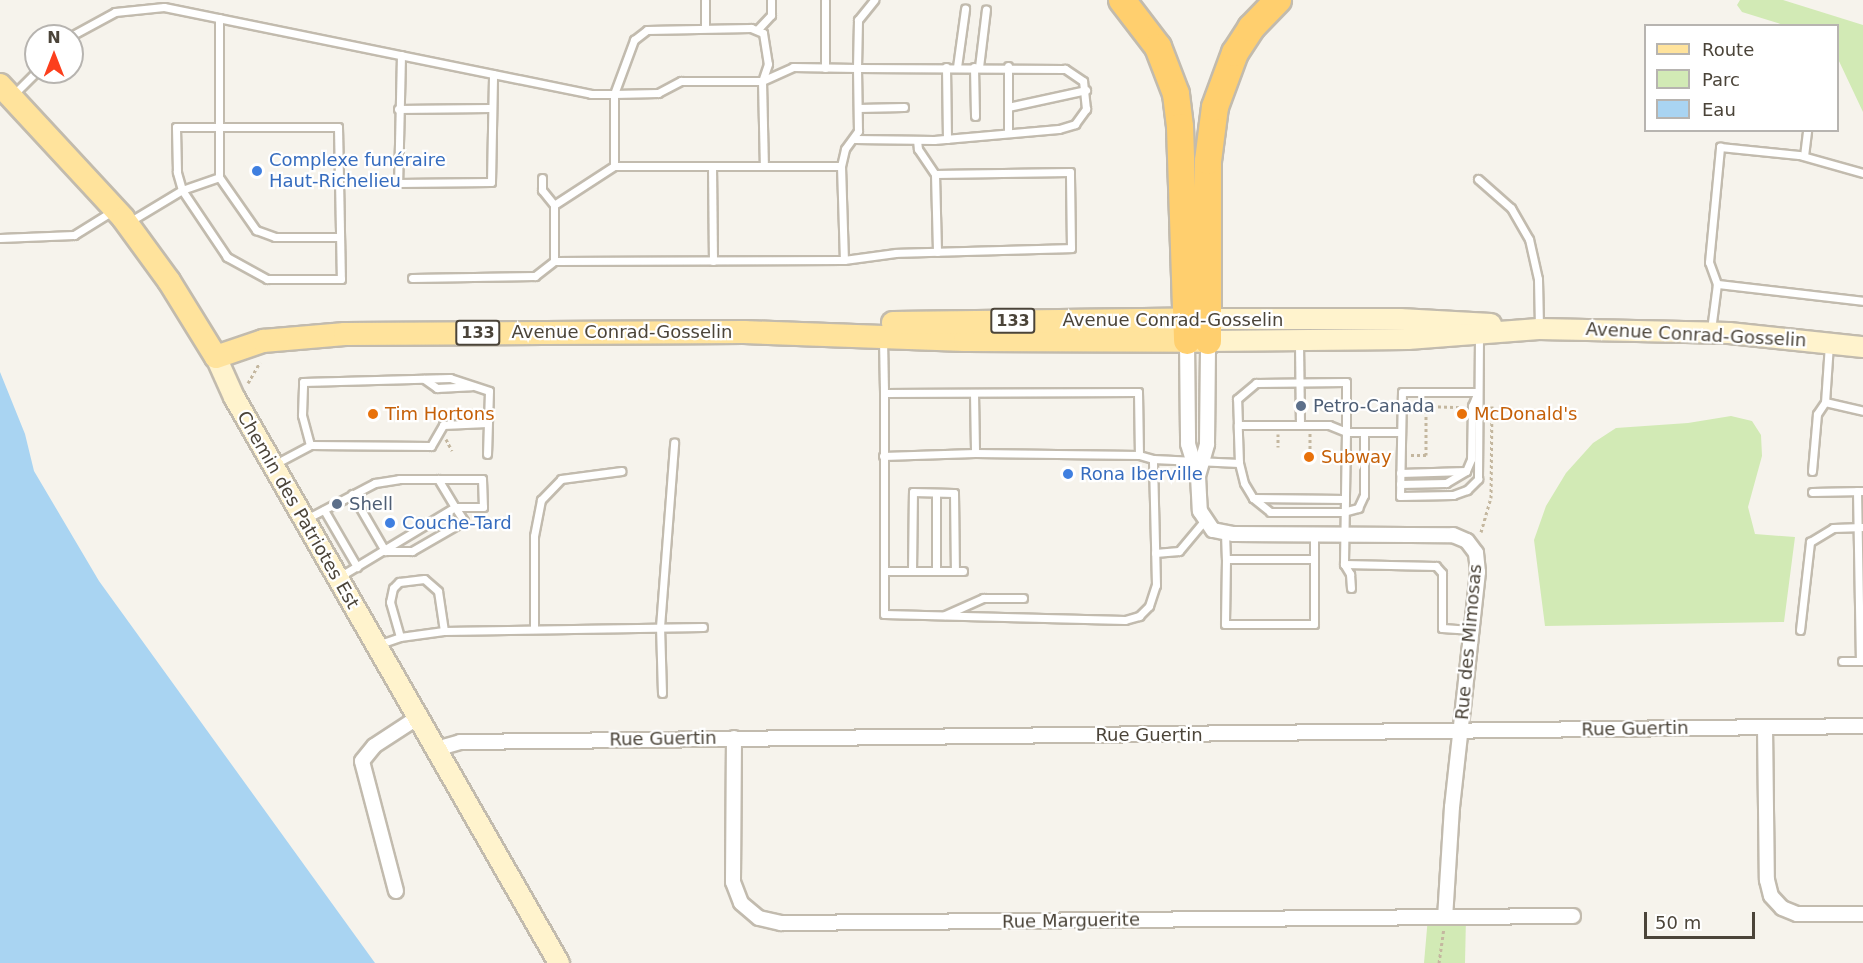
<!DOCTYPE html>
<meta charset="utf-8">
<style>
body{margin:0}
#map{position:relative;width:1863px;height:963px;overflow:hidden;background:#f6f3ec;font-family:"DejaVu Sans",sans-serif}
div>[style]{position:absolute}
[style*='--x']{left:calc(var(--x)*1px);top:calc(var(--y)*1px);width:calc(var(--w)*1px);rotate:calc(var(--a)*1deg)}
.green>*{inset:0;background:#d2eab5}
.water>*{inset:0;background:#a9d4f2}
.path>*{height:3px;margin-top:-1.5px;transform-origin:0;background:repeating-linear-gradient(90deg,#c4b79f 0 3px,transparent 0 6px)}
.roads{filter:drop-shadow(2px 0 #c2bbae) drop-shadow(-2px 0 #c2bbae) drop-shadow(0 2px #c2bbae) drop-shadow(0 -2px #c2bbae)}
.lane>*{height:7px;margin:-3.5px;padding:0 3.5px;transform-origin:3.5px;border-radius:3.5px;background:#fff}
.street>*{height:14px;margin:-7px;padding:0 7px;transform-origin:7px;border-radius:7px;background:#fff}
.secondary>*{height:20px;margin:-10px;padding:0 10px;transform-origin:10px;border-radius:10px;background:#fff3cd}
.primary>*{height:22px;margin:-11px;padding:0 11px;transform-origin:11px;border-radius:11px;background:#ffe39c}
.highway>*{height:26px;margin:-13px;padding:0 13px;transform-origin:13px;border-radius:13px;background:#ffcf6e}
.dots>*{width:16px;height:16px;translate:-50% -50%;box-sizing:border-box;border:3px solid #fff;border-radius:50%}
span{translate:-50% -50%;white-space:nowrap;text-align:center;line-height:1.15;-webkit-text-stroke:4.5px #fff;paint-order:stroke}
.shield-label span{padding:2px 4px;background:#fff;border:2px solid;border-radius:4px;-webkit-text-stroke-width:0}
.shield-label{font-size:16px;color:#4b4439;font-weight:700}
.shop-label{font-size:18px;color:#366cbe}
.left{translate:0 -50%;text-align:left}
.street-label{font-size:18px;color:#4b4439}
.service-label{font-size:18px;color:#4e5e75}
.food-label{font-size:18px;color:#c56008}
.legend{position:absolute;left:1644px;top:24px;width:195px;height:108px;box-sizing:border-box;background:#fff;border:2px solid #b7b4b0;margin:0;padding:8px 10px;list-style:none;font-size:18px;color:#4b4439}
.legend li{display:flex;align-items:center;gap:12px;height:30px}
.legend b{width:30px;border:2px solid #b7b4b0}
.north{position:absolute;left:24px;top:24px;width:60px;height:60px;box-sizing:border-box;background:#fff;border:2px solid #b7b4b0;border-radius:50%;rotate:0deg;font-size:16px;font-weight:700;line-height:24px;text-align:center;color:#4b4439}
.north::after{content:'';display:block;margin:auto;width:21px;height:27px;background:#fc3f1d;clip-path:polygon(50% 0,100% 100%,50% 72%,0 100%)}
.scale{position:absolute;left:1644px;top:912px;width:111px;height:27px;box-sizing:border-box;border:3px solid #4b4439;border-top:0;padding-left:8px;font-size:18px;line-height:21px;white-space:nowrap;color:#4b4439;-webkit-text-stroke:4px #fff;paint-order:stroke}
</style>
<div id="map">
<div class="green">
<i style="clip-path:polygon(1740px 0,1783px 0,1863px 25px,1863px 112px,1838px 59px,1838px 26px,1784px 25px,1742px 12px,1737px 5px)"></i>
<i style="clip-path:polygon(1731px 416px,1752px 421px,1761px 435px,1762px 456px,1748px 507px,1755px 534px,1795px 537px,1784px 622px,1545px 626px,1534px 540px,1546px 506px,1566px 473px,1593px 443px,1616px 428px,1688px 423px)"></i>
<i style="clip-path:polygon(1428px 917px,1466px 917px,1465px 963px,1424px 963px)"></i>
</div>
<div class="water">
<i style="clip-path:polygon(0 372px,25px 434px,34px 471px,99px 581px,375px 963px,0 963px)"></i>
</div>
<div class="path">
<i style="--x:248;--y:383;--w:24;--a:-60"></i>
<i style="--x:1410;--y:411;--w:16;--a:0"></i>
<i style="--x:1310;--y:433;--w:16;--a:90"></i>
<i style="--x:1278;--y:434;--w:13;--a:90"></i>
<i style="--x:446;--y:439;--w:13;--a:63"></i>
<i style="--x:1411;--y:455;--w:15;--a:0"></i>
<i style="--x:1426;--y:455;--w:49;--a:-90"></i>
<i style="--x:1426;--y:406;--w:35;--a:2"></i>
<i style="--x:1481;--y:532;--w:35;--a:-74"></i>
<i style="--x:1491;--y:498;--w:92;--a:-89.4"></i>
<i style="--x:1439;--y:963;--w:34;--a:-82"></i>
</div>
<div class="roads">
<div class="lane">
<i style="--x:705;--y:0;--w:28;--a:90"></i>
<i style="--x:825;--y:0;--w:68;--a:90"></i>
<i style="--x:758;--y:29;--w:19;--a:-47"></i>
<i style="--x:771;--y:15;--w:15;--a:-90"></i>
<i style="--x:71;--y:36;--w:50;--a:-28.6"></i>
<i style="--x:115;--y:12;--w:49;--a:-5.8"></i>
<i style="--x:164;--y:7;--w:436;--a:11.5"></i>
<i style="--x:591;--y:94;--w:23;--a:0"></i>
<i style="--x:614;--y:94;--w:44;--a:-1.3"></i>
<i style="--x:658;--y:93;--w:26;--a:-28"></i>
<i style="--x:681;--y:81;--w:81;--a:0"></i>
<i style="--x:762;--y:81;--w:34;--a:-24"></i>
<i style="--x:793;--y:67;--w:64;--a:0.9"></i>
<i style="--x:857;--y:68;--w:63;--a:89.1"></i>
<i style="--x:858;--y:131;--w:22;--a:126"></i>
<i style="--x:845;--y:149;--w:17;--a:103"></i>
<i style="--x:841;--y:166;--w:94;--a:88.2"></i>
<i style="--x:844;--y:260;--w:290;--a:179.8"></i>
<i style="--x:554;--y:261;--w:56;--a:-90"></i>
<i style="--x:554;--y:205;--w:72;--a:-33"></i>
<i style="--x:614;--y:166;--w:72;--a:-90"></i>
<i style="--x:614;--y:94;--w:58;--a:-69.7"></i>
<i style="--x:634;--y:40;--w:16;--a:-38"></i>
<i style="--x:647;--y:30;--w:104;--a:-1.1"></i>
<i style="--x:751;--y:28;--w:13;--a:23"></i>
<i style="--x:763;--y:33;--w:31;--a:81"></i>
<i style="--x:768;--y:64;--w:18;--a:109"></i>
<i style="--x:762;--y:81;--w:85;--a:88.7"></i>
<i style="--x:401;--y:55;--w:128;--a:91.3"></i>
<i style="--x:398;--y:183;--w:93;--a:-0.6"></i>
<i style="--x:491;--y:182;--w:108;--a:-88.9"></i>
<i style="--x:946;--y:67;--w:72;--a:89.2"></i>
<i style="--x:957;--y:67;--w:59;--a:-82.1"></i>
<i style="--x:974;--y:67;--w:49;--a:88.8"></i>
<i style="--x:979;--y:67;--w:58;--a:-83.1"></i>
<i style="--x:13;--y:95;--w:33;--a:-45"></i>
<i style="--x:1008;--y:107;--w:80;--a:-12.3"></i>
<i style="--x:858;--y:108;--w:46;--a:-1.2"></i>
<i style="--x:398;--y:109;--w:92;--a:-0.6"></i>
<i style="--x:176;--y:127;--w:162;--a:0"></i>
<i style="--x:338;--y:127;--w:152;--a:88.9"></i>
<i style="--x:341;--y:279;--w:74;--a:180"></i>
<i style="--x:267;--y:279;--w:46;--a:-151.2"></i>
<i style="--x:227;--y:257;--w:81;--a:-123.9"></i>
<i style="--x:182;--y:190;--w:19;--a:-106"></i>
<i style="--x:177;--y:172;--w:45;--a:-91.3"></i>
<i style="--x:1008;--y:133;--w:67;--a:-90"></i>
<i style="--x:855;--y:139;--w:79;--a:0.7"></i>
<i style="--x:934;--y:140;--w:125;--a:-5"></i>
<i style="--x:1059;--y:129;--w:17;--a:-17"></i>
<i style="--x:1075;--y:124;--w:19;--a:-54"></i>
<i style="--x:1086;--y:109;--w:28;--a:-96"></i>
<i style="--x:1083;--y:81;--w:22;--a:-146"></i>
<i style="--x:1065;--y:69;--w:208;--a:-179.7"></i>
<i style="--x:857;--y:68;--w:48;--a:-88.8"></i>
<i style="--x:858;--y:20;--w:26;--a:-51"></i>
<i style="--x:917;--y:140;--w:9;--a:84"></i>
<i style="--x:918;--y:149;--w:30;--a:56"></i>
<i style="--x:1804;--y:156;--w:26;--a:-83"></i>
<i style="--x:614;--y:166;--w:227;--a:0"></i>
<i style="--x:712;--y:166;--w:95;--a:89.4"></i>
<i style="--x:219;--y:177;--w:65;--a:55.1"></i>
<i style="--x:256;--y:230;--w:20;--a:20"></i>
<i style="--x:275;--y:237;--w:65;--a:0"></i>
<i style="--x:542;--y:178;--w:12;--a:90"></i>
<i style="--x:542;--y:190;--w:19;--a:51"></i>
<i style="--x:1478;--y:179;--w:44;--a:41.3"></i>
<i style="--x:1511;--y:208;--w:36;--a:60"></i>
<i style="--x:1529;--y:239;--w:41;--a:77.3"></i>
<i style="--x:1538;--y:279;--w:48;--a:88.8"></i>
<i style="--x:129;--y:222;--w:62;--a:-31.1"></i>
<i style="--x:182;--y:190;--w:39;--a:-19"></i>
<i style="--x:219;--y:177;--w:159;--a:-90"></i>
<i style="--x:0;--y:238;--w:74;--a:-2.3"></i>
<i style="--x:74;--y:235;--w:44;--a:-31.9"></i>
<i style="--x:844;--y:260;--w:52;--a:-7.7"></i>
<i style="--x:896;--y:253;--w:175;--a:-1.6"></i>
<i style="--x:1071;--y:248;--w:76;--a:-90.8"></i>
<i style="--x:1070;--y:172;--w:135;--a:179.2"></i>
<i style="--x:935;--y:174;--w:78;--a:88.5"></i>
<i style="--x:412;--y:278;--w:123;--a:-0.9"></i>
<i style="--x:535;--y:276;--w:24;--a:-38"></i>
<i style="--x:1717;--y:284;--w:23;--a:-110"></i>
<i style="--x:1709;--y:262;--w:116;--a:-84.5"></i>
<i style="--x:1720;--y:147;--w:79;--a:5.8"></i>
<i style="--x:1799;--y:155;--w:66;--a:15.7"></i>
<i style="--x:1711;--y:330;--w:46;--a:-82.6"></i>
<i style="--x:1717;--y:284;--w:147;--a:6.6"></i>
<i style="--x:883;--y:339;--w:54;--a:88.9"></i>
<i style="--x:884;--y:393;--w:254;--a:-0.2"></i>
<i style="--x:1138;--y:392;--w:63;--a:89.1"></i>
<i style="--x:1139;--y:455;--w:15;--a:16"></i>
<i style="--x:1153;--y:459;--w:86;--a:2.7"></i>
<i style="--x:1299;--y:343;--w:82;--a:89.3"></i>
<i style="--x:1829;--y:344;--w:58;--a:93.9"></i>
<i style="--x:1825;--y:402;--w:39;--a:13"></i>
<i style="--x:424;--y:379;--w:16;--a:35"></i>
<i style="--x:437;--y:388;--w:34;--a:-3"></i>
<i style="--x:1478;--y:392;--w:76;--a:180"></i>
<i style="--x:1402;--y:392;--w:104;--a:91.1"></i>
<i style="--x:1400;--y:496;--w:53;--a:-1.1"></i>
<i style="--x:1453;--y:495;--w:15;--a:-20"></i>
<i style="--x:1467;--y:490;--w:16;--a:-45"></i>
<i style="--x:1478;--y:479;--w:144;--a:-89.6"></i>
<i style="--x:884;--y:393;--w:221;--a:90"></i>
<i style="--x:884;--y:614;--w:241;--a:1.4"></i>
<i style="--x:1125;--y:620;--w:15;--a:-16"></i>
<i style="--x:1139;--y:616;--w:14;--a:-45"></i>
<i style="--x:1149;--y:606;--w:22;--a:-72"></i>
<i style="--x:1156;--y:585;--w:126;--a:-91.4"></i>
<i style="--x:974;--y:393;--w:60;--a:89"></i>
<i style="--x:975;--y:453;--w:164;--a:0.7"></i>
<i style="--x:1238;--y:425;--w:26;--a:-92"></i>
<i style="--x:1237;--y:399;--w:25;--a:-40"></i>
<i style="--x:1256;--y:383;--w:90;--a:-0.6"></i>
<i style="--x:1346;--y:382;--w:50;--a:90"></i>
<i style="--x:1346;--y:432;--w:67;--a:90.9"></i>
<i style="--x:1345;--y:499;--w:92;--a:-179.4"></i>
<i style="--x:1253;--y:498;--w:17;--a:-121"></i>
<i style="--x:1244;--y:483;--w:21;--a:-104"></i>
<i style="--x:1239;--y:463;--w:38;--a:-92"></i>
<i style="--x:1238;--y:425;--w:91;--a:0"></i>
<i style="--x:1329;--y:425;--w:18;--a:22"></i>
<i style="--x:1346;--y:432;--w:55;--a:0"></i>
<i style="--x:310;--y:445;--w:31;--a:-105"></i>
<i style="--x:302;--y:415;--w:33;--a:-88"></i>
<i style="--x:303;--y:382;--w:147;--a:-1.6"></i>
<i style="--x:450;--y:378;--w:41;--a:18.4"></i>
<i style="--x:489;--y:391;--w:63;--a:91.8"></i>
<i style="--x:883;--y:456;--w:92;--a:-1.9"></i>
<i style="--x:275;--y:464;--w:40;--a:-28"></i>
<i style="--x:310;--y:445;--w:121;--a:0.5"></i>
<i style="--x:431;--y:446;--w:24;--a:-60"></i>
<i style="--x:443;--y:425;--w:44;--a:-2.6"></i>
<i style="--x:1812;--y:471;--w:57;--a:-85"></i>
<i style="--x:1817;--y:414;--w:14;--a:-56"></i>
<i style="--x:1400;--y:473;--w:66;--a:-1.7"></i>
<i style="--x:438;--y:479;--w:44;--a:0"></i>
<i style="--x:482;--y:479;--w:28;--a:88"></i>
<i style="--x:483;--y:507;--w:28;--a:180"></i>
<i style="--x:1400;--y:484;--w:46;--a:-1.2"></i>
<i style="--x:1446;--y:483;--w:23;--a:-31"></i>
<i style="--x:1466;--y:471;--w:13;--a:-67"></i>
<i style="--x:1471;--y:459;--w:53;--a:-88.9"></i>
<i style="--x:1472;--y:406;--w:15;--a:-67"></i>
<i style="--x:1857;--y:491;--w:170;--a:89"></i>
<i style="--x:1812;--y:492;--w:51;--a:-1.1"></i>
<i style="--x:936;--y:493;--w:78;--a:90"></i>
<i style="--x:352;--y:494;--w:66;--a:59.9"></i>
<i style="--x:385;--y:551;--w:27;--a:0"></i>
<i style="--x:412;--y:551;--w:60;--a:-30"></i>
<i style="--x:464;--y:521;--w:17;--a:-123"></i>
<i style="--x:1253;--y:498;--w:22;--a:39"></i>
<i style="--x:1270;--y:512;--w:73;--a:0"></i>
<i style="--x:1343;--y:512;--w:16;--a:-15"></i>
<i style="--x:1358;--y:508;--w:14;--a:-65"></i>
<i style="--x:1364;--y:495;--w:63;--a:-90"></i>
<i style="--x:1345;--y:499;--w:65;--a:90.9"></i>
<i style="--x:1344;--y:564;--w:92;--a:1.2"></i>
<i style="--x:1436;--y:566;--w:9;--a:49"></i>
<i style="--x:1442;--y:573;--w:55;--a:90"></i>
<i style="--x:1442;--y:628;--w:30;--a:4"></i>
<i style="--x:324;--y:510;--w:66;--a:59.9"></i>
<i style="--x:306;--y:519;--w:78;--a:-27.6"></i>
<i style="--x:375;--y:483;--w:24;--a:-9"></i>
<i style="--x:399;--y:479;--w:39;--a:0"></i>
<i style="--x:438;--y:479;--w:33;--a:59"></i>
<i style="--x:455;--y:507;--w:135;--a:148.9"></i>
<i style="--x:1225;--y:533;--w:26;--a:88"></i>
<i style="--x:1226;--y:559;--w:88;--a:0"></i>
<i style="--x:1314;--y:559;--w:25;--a:-90"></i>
<i style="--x:1155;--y:553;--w:24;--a:-5"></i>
<i style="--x:1179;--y:551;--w:39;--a:-50"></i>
<i style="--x:1226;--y:559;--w:65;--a:90.9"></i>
<i style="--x:1225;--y:624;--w:89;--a:0"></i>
<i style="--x:1314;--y:624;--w:65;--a:-90"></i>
<i style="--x:1344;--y:564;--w:12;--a:59"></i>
<i style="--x:1350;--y:574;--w:14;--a:86"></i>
<i style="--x:884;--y:571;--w:79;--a:0"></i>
<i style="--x:912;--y:571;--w:79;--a:-89.3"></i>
<i style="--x:913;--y:492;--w:41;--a:1.4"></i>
<i style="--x:954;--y:493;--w:78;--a:89.3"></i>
<i style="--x:945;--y:615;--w:42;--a:-24.1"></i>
<i style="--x:983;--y:598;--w:40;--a:0"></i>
<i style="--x:534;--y:628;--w:92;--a:-90"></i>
<i style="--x:534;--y:536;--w:37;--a:-79"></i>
<i style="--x:541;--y:500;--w:29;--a:-46"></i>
<i style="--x:561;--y:479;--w:61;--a:-7.6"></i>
<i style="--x:1800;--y:630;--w:89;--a:-83.5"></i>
<i style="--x:1810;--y:542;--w:27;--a:-31"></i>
<i style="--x:1833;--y:528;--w:30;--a:-2"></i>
<i style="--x:444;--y:631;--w:259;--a:-0.9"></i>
<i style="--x:377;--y:645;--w:24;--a:-19"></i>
<i style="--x:400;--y:637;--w:44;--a:-7.8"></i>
<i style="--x:444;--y:631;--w:40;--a:-98.5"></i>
<i style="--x:438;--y:591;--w:18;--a:-139"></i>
<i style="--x:424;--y:579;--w:25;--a:173"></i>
<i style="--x:399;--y:582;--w:8;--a:135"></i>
<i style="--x:393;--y:588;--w:14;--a:102"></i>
<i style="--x:390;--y:602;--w:36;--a:74"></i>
<i style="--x:1842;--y:661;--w:21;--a:0"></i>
<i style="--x:662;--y:693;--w:66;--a:-91.7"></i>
<i style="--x:660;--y:627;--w:185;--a:-85.6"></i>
</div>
<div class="street">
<i style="--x:1187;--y:341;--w:103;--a:89.4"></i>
<i style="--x:1188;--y:444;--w:34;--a:73"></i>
<i style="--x:1198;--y:476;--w:35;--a:87"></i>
<i style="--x:1200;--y:511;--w:23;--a:56"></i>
<i style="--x:1213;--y:530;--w:21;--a:11"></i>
<i style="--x:1234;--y:534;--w:219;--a:0.3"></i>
<i style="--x:1453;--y:535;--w:15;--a:23"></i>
<i style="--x:1467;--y:541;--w:15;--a:53"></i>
<i style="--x:1476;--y:553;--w:19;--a:84"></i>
<i style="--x:1478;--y:572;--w:236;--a:96.3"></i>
<i style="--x:1452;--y:807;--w:110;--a:93.6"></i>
<i style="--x:1198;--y:476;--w:33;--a:-74"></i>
<i style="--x:1207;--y:444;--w:103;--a:-89.4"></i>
<i style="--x:1765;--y:727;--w:153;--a:89.3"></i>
<i style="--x:1767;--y:880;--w:16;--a:76"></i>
<i style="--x:1771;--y:896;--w:16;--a:47"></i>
<i style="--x:1782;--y:908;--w:16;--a:22"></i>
<i style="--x:1797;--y:914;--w:66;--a:0"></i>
<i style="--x:734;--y:738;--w:144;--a:90.4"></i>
<i style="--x:733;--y:882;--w:22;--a:69"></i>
<i style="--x:741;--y:903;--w:23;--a:40"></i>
<i style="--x:759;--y:918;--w:23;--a:13"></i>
<i style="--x:781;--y:923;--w:792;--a:-0.51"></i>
<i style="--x:436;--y:749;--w:25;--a:-16"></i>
<i style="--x:460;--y:742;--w:1403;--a:-0.65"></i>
<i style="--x:396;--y:891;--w:134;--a:-104.7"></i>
<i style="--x:362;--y:761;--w:19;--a:-51"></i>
<i style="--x:374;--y:746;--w:51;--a:-33.1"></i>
</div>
<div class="secondary">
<i style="--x:1210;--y:319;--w:190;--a:0"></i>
<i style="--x:1400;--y:319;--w:91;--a:3.1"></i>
<i style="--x:1208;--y:341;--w:200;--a:-0.6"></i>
<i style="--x:1408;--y:339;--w:131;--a:-4.4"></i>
<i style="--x:1539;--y:329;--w:190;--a:1.2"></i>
<i style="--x:1729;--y:333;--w:135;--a:6"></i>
<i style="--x:216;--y:357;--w:44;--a:65.8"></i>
<i style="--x:234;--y:397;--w:653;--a:60.14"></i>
</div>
<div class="primary">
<i style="--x:0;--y:85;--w:181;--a:47.2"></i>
<i style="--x:123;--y:218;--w:78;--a:53.9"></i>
<i style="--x:169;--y:281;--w:89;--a:58.3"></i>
<i style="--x:216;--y:357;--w:50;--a:-18.8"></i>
<i style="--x:263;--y:341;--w:82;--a:-4.9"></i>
<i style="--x:345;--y:334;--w:399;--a:-0.3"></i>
<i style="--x:744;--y:332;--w:221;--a:2.1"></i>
<i style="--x:965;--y:340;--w:238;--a:0.2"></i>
<i style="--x:893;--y:323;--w:312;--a:-0.7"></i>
</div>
<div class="highway">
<i style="--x:1122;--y:0;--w:59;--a:52.5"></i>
<i style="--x:1158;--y:47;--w:50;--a:69"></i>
<i style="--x:1176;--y:94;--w:33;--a:83"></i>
<i style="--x:1180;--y:127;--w:214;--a:88.1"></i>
<i style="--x:1208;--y:341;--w:180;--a:-90"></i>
<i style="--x:1208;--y:161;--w:54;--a:-82.6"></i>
<i style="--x:1215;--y:107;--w:58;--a:-69.7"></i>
<i style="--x:1235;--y:53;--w:30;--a:-57"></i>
<i style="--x:1251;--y:28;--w:39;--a:-46"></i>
</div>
</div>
<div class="dots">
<i style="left:257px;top:171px;background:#3f7fe0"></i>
<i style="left:1301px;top:406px;background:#5c6f8a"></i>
<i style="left:373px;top:414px;background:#e8710a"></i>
<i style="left:1462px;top:414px;background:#e8710a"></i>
<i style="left:1309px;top:457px;background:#e8710a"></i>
<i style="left:1068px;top:474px;background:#3f7fe0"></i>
<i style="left:337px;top:504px;background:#5c6f8a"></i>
<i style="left:390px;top:523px;background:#3f7fe0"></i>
</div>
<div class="shield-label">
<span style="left:1013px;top:321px">133</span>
<span style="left:478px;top:333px">133</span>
</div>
<div class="shop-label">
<span class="left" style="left:269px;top:171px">Complexe funéraire<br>Haut-Richelieu</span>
<span class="left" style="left:1080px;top:474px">Rona Iberville</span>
<span class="left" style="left:402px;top:523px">Couche-Tard</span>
</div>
<div class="street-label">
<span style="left:1173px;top:320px">Avenue Conrad-Gosselin</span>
<span style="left:622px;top:332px">Avenue Conrad-Gosselin</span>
<span style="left:1696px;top:335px;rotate:3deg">Avenue Conrad-Gosselin</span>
<span style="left:298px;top:510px;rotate:60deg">Chemin des Patriotes Est</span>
<span style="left:1469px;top:642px;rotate:-85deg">Rue des Mimosas</span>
<span style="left:1635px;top:729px;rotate:-1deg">Rue Guertin</span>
<span style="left:1149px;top:735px">Rue Guertin</span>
<span style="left:663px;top:739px;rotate:-1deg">Rue Guertin</span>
<span style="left:1071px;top:921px;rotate:-1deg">Rue Marguerite</span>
</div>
<div class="service-label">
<span class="left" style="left:1313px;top:406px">Petro-Canada</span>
<span class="left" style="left:349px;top:504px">Shell</span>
</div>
<div class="food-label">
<span class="left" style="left:385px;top:414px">Tim Hortons</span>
<span class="left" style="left:1474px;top:414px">McDonald's</span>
<span class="left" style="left:1321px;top:457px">Subway</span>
</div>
<ul class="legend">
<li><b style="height:8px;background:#ffe39c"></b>Route</li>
<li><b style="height:16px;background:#d2eab5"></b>Parc</li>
<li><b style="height:16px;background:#a9d4f2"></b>Eau</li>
</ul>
<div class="north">N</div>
<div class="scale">50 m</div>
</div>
